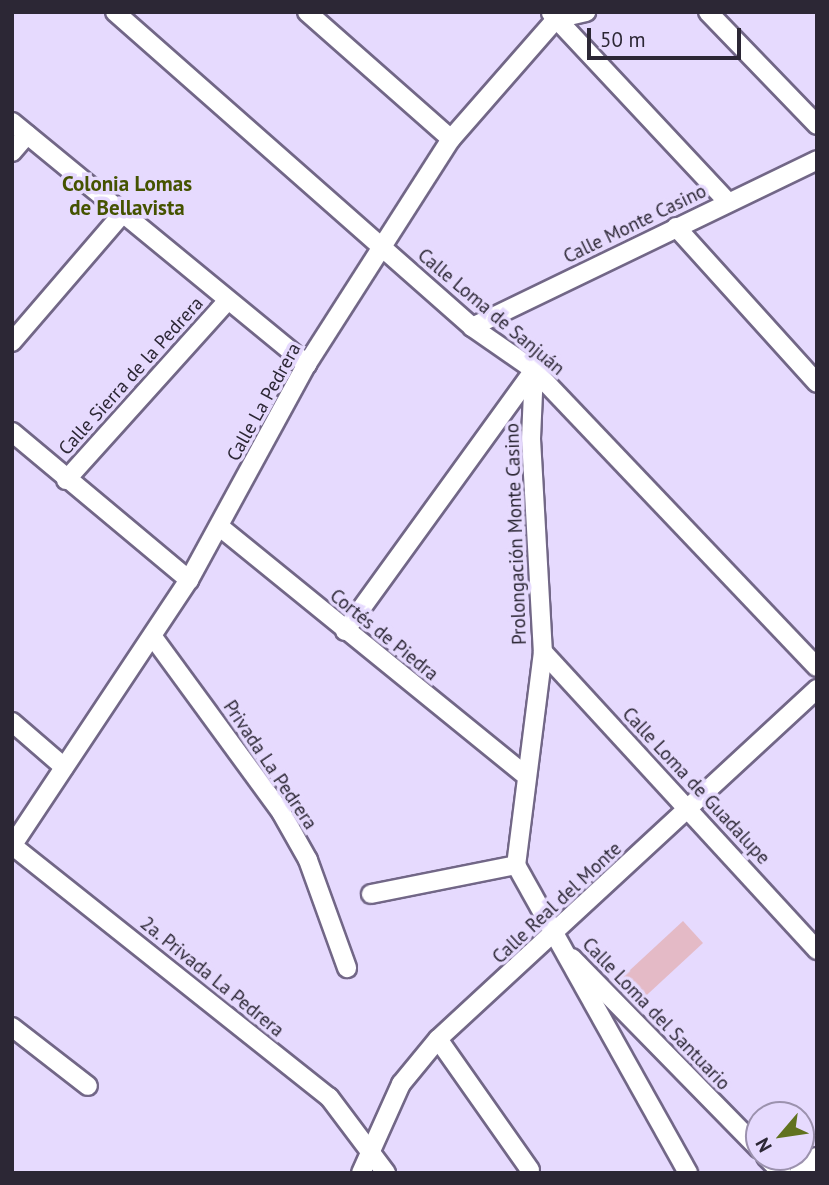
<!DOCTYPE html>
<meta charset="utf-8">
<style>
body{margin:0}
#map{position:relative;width:829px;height:1185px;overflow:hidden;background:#e6dafe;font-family:"PT Sans",sans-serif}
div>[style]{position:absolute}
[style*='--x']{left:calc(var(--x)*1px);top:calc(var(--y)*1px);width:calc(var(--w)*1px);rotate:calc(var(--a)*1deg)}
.building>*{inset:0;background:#e4bac6}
.roads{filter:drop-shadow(2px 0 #726787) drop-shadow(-2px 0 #726787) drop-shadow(0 2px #726787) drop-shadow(0 -2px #726787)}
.street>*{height:18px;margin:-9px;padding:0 9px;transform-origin:9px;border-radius:9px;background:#fff}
span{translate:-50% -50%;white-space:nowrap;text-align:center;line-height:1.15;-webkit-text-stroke:7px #e6dafe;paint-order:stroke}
.street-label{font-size:19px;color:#2c2735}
.neighbourhood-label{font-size:21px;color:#455300;font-weight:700}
.frame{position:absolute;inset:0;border:14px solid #2c2735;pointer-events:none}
.north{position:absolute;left:745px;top:1101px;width:70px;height:70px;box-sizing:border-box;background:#e6dafe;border:2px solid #9c92ae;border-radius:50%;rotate:241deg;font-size:19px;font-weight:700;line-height:28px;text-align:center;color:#2c2735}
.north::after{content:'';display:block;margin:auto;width:24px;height:32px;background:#61721f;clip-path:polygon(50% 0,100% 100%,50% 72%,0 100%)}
.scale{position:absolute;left:587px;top:28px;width:154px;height:32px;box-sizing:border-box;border:4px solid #2c2735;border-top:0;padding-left:9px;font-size:21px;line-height:24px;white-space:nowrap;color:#2c2735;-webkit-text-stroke:5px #e6dafe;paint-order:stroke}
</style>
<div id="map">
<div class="building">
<i style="clip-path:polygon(683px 921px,703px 943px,636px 1005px,616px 983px)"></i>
</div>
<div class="roads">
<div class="street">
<i style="--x:115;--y:12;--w:476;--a:41.4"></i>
<i style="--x:472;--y:327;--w:75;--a:34.7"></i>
<i style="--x:534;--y:370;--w:410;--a:46.4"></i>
<i style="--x:307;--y:12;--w:192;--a:41.4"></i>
<i style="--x:708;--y:12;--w:157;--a:46"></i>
<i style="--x:551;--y:13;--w:259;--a:46.9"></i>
<i style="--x:12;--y:122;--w:382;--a:39.4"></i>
<i style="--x:12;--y:152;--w:23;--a:-49"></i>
<i style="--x:676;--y:227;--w:210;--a:47.9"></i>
<i style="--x:472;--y:327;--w:383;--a:-25.8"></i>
<i style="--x:12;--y:342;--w:169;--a:-49.3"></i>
<i style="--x:534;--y:370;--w:69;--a:92.5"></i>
<i style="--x:531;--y:439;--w:213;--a:86.8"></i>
<i style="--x:543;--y:652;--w:215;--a:97.2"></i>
<i style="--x:516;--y:865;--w:353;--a:60.8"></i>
<i style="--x:12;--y:432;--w:231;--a:39.9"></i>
<i style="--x:66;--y:480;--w:241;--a:-48"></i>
<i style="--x:220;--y:527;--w:390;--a:39.1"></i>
<i style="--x:345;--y:631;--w:322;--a:-54.1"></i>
<i style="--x:153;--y:637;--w:217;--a:53.8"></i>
<i style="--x:281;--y:812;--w:55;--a:60.6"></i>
<i style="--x:308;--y:860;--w:115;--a:70.1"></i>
<i style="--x:543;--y:652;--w:405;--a:47.4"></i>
<i style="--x:12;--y:722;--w:69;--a:40.9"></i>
<i style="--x:12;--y:846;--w:320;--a:-56.4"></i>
<i style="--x:189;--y:580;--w:246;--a:-61.4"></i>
<i style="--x:307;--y:364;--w:267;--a:-57.4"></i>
<i style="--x:451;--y:139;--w:159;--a:-48.8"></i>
<i style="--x:556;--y:19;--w:31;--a:-13"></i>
<i style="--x:13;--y:846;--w:404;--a:38.5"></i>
<i style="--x:329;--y:1097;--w:95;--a:53.1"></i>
<i style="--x:371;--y:894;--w:148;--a:-11.3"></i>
<i style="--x:572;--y:958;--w:267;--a:45.6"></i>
<i style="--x:12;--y:1027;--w:96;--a:37.8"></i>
<i style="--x:438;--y:1039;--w:160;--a:54.9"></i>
<i style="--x:766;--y:1157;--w:23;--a:45"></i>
<i style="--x:361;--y:1173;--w:98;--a:-65.8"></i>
<i style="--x:401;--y:1084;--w:58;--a:-50.6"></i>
<i style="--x:438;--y:1039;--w:516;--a:-42.72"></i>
<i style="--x:799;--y:1173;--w:24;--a:-42"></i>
</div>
</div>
<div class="street-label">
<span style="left:635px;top:224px;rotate:-26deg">Calle Monte Casino</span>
<span style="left:491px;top:312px;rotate:40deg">Calle Loma de Sanjuán</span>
<span style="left:131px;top:376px;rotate:-48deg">Calle Sierra de la Pedrera</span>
<span style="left:264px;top:402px;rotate:-61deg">Calle La Pedrera</span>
<span style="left:516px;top:534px;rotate:-92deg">Prolongación Monte Casino</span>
<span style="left:384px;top:635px;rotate:39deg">Cortés de Piedra</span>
<span style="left:270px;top:765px;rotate:56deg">Privada La Pedrera</span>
<span style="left:696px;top:786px;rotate:47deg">Calle Loma de Guadalupe</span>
<span style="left:557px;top:903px;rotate:-43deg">Calle Real del Monte</span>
<span style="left:212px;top:977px;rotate:39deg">2a. Privada La Pedrera</span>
<span style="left:656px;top:1014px;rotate:46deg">Calle Loma del Santuario</span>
</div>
<div class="neighbourhood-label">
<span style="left:127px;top:196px">Colonia Lomas<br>de Bellavista</span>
</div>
<div class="frame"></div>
<div class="north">N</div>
<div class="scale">50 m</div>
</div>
